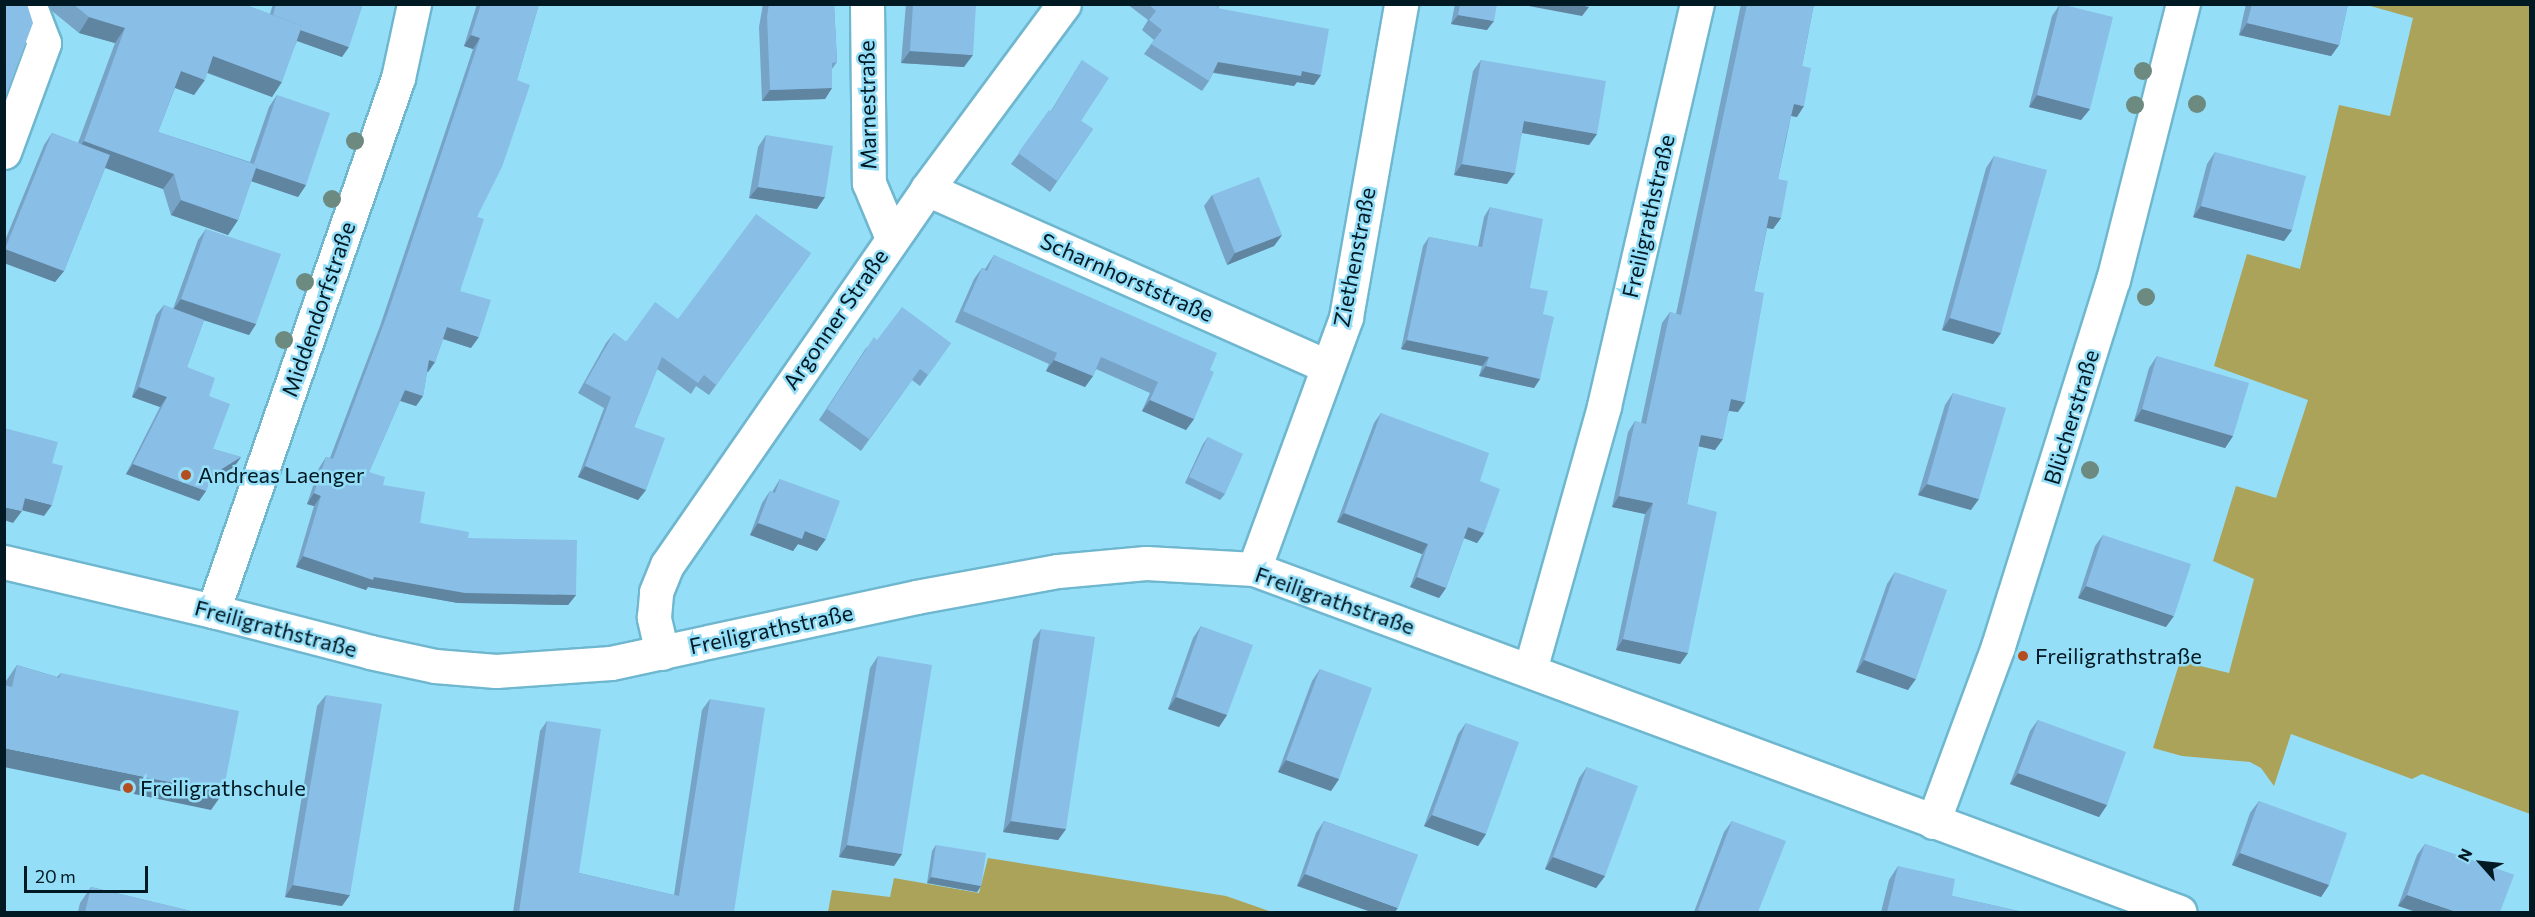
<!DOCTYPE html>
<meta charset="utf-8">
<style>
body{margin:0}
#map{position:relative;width:2535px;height:917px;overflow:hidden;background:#95def7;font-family:Commissioner,sans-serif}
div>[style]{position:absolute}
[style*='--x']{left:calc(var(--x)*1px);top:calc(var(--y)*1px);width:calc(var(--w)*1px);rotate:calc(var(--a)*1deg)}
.green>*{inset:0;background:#aca35b}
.roads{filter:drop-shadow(2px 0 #6fb7cf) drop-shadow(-2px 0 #6fb7cf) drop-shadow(0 2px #6fb7cf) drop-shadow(0 -2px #6fb7cf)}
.minor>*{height:33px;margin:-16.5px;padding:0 16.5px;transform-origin:16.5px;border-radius:16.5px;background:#fff}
.trees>*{width:18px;height:18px;margin:-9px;border-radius:50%;background:#6c8a7f}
.wall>*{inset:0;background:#76a3c6}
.shaded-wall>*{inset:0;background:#6085a1}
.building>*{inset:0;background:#89bee6}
.dots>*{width:16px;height:16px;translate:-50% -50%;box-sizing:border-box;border:3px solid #95def7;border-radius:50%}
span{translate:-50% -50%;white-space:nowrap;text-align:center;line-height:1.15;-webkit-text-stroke:5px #95def7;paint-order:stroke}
.street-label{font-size:22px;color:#001922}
.poi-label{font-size:22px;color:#001922}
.left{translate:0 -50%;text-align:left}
.frame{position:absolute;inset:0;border:6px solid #001922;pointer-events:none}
.north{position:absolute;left:2451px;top:833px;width:60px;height:60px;-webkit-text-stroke:4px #95def7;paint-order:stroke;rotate:297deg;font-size:16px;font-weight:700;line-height:24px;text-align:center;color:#001922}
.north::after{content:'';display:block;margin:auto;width:21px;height:27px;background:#001922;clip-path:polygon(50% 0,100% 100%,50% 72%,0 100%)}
.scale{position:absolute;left:24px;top:866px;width:124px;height:27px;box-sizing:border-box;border:3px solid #001922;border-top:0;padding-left:8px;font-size:18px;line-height:21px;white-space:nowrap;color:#001922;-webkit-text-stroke:4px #95def7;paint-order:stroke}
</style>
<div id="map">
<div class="green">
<i style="clip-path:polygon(2367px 5px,2530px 5px,2530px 814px,2422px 774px,2412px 779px,2291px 734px,2274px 786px,2261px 768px,2250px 762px,2182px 756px,2153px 748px,2180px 661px,2229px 673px,2254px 579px,2213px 561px,2236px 486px,2276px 498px,2308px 400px,2214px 366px,2247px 254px,2300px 269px,2339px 105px,2390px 116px,2413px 18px)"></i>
<i style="clip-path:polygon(988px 858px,1226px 896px,1272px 912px,828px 912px,832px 890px,890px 897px,894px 878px,979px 893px)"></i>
</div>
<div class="roads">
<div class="minor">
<i style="--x:867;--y:4;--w:179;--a:89.4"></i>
<i style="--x:869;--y:183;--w:60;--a:67.3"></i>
<i style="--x:4;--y:152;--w:116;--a:-69.8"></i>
<i style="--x:44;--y:43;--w:42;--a:-111"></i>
<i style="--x:927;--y:189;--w:437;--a:23.9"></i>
<i style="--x:4;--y:562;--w:215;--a:13.2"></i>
<i style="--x:213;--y:611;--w:162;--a:14.6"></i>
<i style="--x:370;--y:652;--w:66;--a:12.2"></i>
<i style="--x:435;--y:666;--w:61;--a:4.7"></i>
<i style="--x:496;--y:671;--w:115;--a:-4"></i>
<i style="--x:611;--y:663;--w:312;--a:-12.2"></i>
<i style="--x:916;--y:597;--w:144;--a:-10.4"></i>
<i style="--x:1058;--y:571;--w:88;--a:-5.2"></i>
<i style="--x:1146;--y:563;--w:108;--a:3.2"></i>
<i style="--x:1254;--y:569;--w:987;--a:20.33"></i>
<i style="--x:1254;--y:569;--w:268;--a:-69.9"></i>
<i style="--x:1346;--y:317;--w:318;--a:-80"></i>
<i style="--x:213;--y:611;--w:564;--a:-70.86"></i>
<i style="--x:398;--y:78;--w:76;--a:-77.8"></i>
<i style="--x:662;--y:653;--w:37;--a:-103"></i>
<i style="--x:654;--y:617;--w:25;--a:-85"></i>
<i style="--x:656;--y:592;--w:29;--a:-68"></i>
<i style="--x:667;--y:565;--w:457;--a:-55.3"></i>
<i style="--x:927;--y:189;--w:230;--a:-53.5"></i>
<i style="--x:1530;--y:670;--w:274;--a:-74.3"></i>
<i style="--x:1604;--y:406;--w:413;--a:-77"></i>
<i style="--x:1933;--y:822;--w:188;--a:-69.7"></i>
<i style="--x:1998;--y:646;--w:384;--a:-72.6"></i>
<i style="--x:2113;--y:280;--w:285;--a:-75.8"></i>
</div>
</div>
<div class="trees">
<i style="left:2143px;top:71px"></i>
<i style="left:2197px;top:104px"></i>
<i style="left:2135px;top:105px"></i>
<i style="left:355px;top:141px"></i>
<i style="left:332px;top:199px"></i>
<i style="left:305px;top:282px"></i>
<i style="left:2146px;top:297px"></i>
<i style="left:284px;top:340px"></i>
<i style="left:2090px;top:470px"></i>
</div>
<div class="wall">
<i style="clip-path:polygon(48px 4px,243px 4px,270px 14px,273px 4px,363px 4px,342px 57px,297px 41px,272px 97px,207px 73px,194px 95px,175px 88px,158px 132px,250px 162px,269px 107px,277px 95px,306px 185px,298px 197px,251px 181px,238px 220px,228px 235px,171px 215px,163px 189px,105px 168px,64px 271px,55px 282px,4px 263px,4px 243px,44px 145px,52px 133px,78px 143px,115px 43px,79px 33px,52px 11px)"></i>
<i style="clip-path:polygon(477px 4px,539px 4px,477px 217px,460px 291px,471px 348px,443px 339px,435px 362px,428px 372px,427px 372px,423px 396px,416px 406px,400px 401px,369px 472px,420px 523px,468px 538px,576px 595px,568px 605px,458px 603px,368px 587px,366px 590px,296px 567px,314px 506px,307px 504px,319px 468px,326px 457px,330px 458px,380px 326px,473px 49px,464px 46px)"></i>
<i style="clip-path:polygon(763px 4px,834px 4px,837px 62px,832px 69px,832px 88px,825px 99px,762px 101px,759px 27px)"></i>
<i style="clip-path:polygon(906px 4px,976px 4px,964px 67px,901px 63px)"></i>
<i style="clip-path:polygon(1127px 4px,1221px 4px,1218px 8px,1321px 75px,1314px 85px,1297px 82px,1294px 86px,1213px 73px,1209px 81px,1202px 91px,1144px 54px,1154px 40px,1142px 30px,1148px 20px)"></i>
<i style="clip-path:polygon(1455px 4px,1497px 4px,1487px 30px,1451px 24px)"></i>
<i style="clip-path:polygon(1741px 4px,1814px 4px,1802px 66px,1797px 117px,1791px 116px,1778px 179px,1781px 218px,1773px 229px,1767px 228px,1754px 291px,1738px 412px,1729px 411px,1715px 450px,1698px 446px,1687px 504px,1688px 653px,1680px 664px,1616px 650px,1645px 514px,1612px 507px,1628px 432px,1635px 421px,1641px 423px,1662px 323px,1670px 312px,1676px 314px)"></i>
<i style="clip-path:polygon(2060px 4px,2090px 109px,2081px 120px,2029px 107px,2052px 16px)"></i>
<i style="clip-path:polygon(2246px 4px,2348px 4px,2339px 45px,2331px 56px,2239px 35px)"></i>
<i style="clip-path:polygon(1082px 60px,1081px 121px,1093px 129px,1050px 192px,1011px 164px,1051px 111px)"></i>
<i style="clip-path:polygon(1481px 60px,1597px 134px,1589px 145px,1522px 133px,1507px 184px,1454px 175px,1473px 71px)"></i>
<i style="clip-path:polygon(766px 135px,817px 209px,749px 198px,758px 147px)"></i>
<i style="clip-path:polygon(2215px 152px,2292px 230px,2284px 241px,2193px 217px,2207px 164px)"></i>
<i style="clip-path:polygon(1994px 156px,2001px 333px,1993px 344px,1942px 330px,1986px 168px)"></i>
<i style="clip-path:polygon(1212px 195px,1282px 235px,1274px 246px,1227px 265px,1204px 206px)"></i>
<i style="clip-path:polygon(1490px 207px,1543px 314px,1540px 379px,1534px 388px,1479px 376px,1482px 366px,1401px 349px,1423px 246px,1429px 237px,1478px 247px,1484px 217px)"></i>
<i style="clip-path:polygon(206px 229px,256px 324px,249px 335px,204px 320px,187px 367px,209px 396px,213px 449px,241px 457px,234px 467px,209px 482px,206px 491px,199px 501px,126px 474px,160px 407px,132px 397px,156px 315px,164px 305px,173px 309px,198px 240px)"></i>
<i style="clip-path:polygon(811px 253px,709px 395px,696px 386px,691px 394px,657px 369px,634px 427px,646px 490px,638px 500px,578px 477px,604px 408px,578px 393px,606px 343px,614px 333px,626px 342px,678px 319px)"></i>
<i style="clip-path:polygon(994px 255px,1210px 370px,1194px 419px,1186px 430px,1142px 411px,1150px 393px,1096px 369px,1093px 376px,1085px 387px,1046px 371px,1049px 364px,955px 322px,974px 279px,982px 268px,985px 269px)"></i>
<i style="clip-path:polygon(877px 340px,951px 343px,920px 386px,912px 380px,861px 451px,819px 420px,866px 348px)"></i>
<i style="clip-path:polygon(2157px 356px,2233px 436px,2225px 448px,2134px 421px,2149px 368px)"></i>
<i style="clip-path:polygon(1953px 393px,1971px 510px,1918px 495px,1945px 405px)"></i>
<i style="clip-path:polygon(1381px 413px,1480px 481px,1484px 533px,1477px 543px,1464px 538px,1446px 588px,1439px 598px,1410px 587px,1422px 554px,1337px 522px,1374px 423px)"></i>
<i style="clip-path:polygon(1208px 437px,1225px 494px,1220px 500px,1185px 483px,1203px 444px)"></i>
<i style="clip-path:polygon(780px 479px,817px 551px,798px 544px,793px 551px,750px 535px,762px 503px,770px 491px,772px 492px)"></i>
<i style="clip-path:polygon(2103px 535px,2166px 627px,2078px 598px,2095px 546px)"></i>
<i style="clip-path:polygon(1895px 572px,1908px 690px,1856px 672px,1887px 584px)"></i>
<i style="clip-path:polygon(1201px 626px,1227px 715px,1219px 727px,1168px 709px,1193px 638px)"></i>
<i style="clip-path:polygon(1041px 629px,1066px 829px,1058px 840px,1003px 832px,1033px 640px)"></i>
<i style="clip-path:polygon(878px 656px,902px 854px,894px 866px,839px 857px,870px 668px)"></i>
<i style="clip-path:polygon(17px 665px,57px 677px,61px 673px,211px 810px,4px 685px,6px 681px)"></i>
<i style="clip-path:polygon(1320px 669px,1339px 779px,1331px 791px,1278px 772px,1312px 681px)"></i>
<i style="clip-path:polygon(326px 695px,342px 906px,285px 897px,317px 706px)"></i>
<i style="clip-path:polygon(710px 699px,734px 912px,513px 912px,540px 731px,547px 721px,579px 873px,674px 895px,702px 710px)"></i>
<i style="clip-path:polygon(2038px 720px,2107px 805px,2099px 817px,2010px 784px,2030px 731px)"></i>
<i style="clip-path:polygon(1466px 723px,1486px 834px,1478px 846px,1424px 826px,1458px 734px)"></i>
<i style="clip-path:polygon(1587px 767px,1605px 876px,1596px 888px,1545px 869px,1579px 778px)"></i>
<i style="clip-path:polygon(2259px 801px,2329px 885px,2321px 897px,2232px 865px,2250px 813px)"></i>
<i style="clip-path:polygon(1324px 821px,1418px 855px,1297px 886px,1316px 833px)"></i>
<i style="clip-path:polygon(1732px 821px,1758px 912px,1694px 912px,1724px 832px)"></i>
<i style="clip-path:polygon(2425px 844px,2514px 875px,2398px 906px,2417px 855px)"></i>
<i style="clip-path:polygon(936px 845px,981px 886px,977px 892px,927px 883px,932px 851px)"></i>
<i style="clip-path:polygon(1898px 866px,1952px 896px,2023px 912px,1881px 912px,1889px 880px)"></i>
<i style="clip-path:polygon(91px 887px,195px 912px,78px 912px,80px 903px)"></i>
</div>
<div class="shaded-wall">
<i style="clip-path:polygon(1518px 4px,1577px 4px,1589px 7px,1582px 16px)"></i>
<i style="clip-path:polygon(1458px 15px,1494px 21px,1487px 30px,1451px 24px)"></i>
<i style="clip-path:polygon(89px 17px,125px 28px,115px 43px,79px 33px)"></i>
<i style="clip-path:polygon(271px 19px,349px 47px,342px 57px,264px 29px)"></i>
<i style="clip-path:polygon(2247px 23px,2339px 45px,2331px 56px,2239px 35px)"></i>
<i style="clip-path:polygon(471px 35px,480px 38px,473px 49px,464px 46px)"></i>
<i style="clip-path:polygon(910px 51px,973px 55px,964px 67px,901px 63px)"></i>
<i style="clip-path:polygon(213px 56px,282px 82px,272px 97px,203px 71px)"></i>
<i style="clip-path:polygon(1218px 62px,1302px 71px,1321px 75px,1314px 85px,1297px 82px,1294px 86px,1211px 72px)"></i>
<i style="clip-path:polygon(181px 71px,205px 80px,194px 95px,170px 86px)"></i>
<i style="clip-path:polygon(832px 88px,825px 99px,762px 101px,770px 90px)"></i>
<i style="clip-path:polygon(2037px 95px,2090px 109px,2081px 120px,2029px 107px)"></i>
<i style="clip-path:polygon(1794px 104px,1804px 106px,1797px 117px,1786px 115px)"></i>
<i style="clip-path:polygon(1524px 121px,1597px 134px,1589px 145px,1517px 132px)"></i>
<i style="clip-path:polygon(84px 141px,174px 174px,163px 189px,73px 156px)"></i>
<i style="clip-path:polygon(1462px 164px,1515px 173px,1507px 184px,1454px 175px)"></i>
<i style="clip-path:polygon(253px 167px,306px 185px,298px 197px,245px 179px)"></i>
<i style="clip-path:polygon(758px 187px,825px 197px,817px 209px,749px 198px)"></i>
<i style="clip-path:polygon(181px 200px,238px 220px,228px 235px,171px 215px)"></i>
<i style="clip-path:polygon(2201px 206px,2292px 230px,2284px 241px,2193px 217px)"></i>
<i style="clip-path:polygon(1769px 216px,1781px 218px,1773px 229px,1762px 227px)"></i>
<i style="clip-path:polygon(1282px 235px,1274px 246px,1227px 265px,1235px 253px)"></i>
<i style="clip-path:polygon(5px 249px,64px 271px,55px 282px,4px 263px,4px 250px)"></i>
<i style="clip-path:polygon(181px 299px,256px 324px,249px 335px,173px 310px)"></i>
<i style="clip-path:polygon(1950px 318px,2001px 333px,1993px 344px,1942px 330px)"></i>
<i style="clip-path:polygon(447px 327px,479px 337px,471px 348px,440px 338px)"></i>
<i style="clip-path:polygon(1407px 340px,1489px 357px,1482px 366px,1401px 349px)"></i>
<i style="clip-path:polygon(429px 360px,435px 362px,428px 372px,422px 370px)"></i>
<i style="clip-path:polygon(1054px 360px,1093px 376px,1085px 387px,1046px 371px)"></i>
<i style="clip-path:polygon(1486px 366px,1540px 379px,1534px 388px,1479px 376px)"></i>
<i style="clip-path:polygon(139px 387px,167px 397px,160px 407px,132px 397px)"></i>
<i style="clip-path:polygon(405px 390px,423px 396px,416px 406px,398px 400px)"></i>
<i style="clip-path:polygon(1731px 399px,1745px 402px,1738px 412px,1724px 410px)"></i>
<i style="clip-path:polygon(1150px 400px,1194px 419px,1186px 430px,1142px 411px)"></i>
<i style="clip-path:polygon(2142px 409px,2233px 436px,2225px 448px,2134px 421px)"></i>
<i style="clip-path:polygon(1701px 435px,1723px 439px,1715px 450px,1693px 445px)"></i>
<i style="clip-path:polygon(241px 457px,234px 467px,204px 485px,212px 475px)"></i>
<i style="clip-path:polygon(133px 464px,206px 491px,199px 501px,126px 474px)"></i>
<i style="clip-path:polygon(585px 466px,646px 490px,638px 500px,578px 477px)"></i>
<i style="clip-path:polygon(1927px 484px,1979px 499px,1971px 510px,1918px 495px)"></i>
<i style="clip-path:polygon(314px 493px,321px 496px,314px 506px,307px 504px)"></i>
<i style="clip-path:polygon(1619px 496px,1653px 503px,1645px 514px,1612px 507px)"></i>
<i style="clip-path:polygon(25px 498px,52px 505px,44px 516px,17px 509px)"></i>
<i style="clip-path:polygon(4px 507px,22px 511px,13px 523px,4px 520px)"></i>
<i style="clip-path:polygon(1344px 513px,1428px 544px,1422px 554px,1337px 522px)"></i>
<i style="clip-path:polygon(758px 523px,805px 531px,826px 539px,817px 551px,798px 544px,793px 551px,750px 535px)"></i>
<i style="clip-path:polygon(1468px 527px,1484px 533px,1477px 543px,1461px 537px)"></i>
<i style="clip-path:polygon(303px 556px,374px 577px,576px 595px,568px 605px,458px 603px,368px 587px,366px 590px,296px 567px)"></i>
<i style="clip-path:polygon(1417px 577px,1446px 588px,1439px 598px,1410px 587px)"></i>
<i style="clip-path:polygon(2086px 586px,2174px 616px,2166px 627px,2078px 598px)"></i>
<i style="clip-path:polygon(1623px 639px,1688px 653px,1680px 664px,1616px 650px)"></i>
<i style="clip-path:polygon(1864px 660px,1916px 679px,1908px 690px,1856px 672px)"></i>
<i style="clip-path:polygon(1176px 697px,1227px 715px,1219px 727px,1168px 709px)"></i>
<i style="clip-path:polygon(4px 748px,223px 793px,211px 810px,4px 767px)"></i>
<i style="clip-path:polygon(1286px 760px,1339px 779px,1331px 791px,1278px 772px)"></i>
<i style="clip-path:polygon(2018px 773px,2107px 805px,2099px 817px,2010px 784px)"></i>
<i style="clip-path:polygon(1432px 815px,1486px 834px,1478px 846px,1424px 826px)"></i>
<i style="clip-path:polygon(1011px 821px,1066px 829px,1058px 840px,1003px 832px)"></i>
<i style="clip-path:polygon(847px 845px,902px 854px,894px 866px,839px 857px)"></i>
<i style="clip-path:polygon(2240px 853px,2329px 885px,2321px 897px,2232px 865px)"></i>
<i style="clip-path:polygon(1553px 857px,1605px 876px,1596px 888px,1545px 869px)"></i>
<i style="clip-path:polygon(1305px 874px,1398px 908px,1395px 912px,1371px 912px,1297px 886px)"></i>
<i style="clip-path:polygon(931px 877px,981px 886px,977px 892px,927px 883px)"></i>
<i style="clip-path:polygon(293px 885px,350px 895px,342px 906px,285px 897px)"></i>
<i style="clip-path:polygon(2407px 895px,2457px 912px,2416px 912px,2398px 906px)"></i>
</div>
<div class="building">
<i style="clip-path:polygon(4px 4px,27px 4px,33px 23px,6px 95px,4px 94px)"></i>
<i style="clip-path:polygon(73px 4px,243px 4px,302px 26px,282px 82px,213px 56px,205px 80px,181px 71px,158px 132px,257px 165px,238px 220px,181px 200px,174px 174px,84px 141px,125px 28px,89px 17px)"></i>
<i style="clip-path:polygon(276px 4px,363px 4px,349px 47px,300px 30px,302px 26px,273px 15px)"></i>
<i style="clip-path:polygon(481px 4px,539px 4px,517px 80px,530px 85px,502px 167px,477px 217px,484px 219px,460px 291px,491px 300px,479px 337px,447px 327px,435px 362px,429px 360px,423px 396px,405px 390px,369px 472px,385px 477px,383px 485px,425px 492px,420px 523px,469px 532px,468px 538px,577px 540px,576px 595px,465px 593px,374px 577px,373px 580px,303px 556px,321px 496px,314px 493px,326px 457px,333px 459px,387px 315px,480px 38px,471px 35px)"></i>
<i style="clip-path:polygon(769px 4px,834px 4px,837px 62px,832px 63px,832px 88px,770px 90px,767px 16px)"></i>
<i style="clip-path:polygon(913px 4px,976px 4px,973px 55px,910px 51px)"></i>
<i style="clip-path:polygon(1148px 4px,1220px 4px,1217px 8px,1329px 29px,1321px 75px,1302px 71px,1301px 76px,1218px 62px,1209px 81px,1151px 44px,1162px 30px,1149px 20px,1156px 11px)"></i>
<i style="clip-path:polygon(1460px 4px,1497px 4px,1494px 21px,1458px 15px)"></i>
<i style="clip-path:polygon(1577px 4px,1590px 4px,1589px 7px)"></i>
<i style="clip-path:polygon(1747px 4px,1814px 4px,1802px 66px,1811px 68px,1804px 106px,1794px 104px,1786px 137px,1778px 179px,1788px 181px,1781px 218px,1769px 216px,1754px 291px,1764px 293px,1745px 402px,1731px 399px,1723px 439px,1701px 435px,1687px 504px,1717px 512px,1688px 653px,1623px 639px,1653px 503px,1619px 496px,1635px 421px,1646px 424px,1670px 312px,1681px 315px)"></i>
<i style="clip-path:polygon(2060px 4px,2113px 17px,2090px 109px,2037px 95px)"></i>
<i style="clip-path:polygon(2252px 4px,2348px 4px,2339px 45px,2247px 23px)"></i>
<i style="clip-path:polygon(1082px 60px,1109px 78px,1081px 121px,1093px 129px,1057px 181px,1018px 153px,1049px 110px,1051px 112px)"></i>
<i style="clip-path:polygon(1481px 60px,1606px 81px,1597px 134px,1524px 121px,1515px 173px,1462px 164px)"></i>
<i style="clip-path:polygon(277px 95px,330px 113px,306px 185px,256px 168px,257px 165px,254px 164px)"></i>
<i style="clip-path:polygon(52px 133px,110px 155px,64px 271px,5px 249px)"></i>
<i style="clip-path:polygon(766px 135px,833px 146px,825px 197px,758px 187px)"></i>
<i style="clip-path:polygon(2215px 152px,2306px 176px,2292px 230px,2201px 206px)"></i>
<i style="clip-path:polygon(1994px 156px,2047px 170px,2001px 333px,1950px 318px)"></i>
<i style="clip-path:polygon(1259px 177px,1282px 235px,1235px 253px,1212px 195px)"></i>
<i style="clip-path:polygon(1490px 207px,1543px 219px,1530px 288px,1548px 291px,1543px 314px,1554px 317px,1540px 379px,1486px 366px,1489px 357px,1407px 340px,1429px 237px,1482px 247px)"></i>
<i style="clip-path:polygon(756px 214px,811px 253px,716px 385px,704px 375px,698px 383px,662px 357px,634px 427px,665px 438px,646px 490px,585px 466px,611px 397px,585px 383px,614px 333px,626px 342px,655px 302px,678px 319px)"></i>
<i style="clip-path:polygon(206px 229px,281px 254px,256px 324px,181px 299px)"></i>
<i style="clip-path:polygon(994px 255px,1217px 353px,1210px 370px,1214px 372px,1194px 419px,1150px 400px,1158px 382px,1101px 357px,1093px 376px,1054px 360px,1057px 353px,963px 311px,982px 268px,987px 271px)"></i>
<i style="clip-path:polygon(164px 305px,204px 320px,187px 367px,215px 378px,209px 396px,230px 404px,213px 449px,241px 457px,212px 475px,206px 491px,133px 464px,167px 397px,139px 387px)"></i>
<i style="clip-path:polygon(902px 307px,951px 343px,928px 375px,920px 369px,869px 439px,827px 409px,874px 337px,877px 340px)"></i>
<i style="clip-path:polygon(2157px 356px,2249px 383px,2233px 436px,2142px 409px)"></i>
<i style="clip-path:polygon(1953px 393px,2006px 408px,1979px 499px,1927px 484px)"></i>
<i style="clip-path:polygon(1381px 413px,1489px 453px,1480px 481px,1500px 489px,1484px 533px,1468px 527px,1446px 588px,1417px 577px,1428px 544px,1344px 513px)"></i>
<i style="clip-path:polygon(4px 428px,58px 442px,52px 463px,63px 466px,52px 505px,25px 498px,22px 511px,4px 507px)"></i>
<i style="clip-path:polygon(1208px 437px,1243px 454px,1225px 494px,1189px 477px)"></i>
<i style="clip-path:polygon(780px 479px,840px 501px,826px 539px,805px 531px,802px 539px,758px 523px,770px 491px,775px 493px)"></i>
<i style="clip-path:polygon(2103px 535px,2191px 564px,2174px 616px,2086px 586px)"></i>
<i style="clip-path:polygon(1895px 572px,1947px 590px,1916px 679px,1864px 660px)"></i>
<i style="clip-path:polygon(1201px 626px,1253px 645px,1227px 715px,1176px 697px)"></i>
<i style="clip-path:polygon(1041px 629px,1095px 637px,1066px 829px,1011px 821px)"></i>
<i style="clip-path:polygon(878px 656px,932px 665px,902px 854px,847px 845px)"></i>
<i style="clip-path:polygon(17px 665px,59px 678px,61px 673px,239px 711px,223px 793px,4px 748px,4px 685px,12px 687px)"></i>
<i style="clip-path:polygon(1320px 669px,1372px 688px,1339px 779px,1286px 760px)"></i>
<i style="clip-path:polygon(326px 695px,382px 704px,350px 895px,293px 885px)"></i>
<i style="clip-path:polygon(710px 699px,765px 708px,734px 912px,519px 912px,547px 721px,601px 729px,579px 873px,679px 896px)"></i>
<i style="clip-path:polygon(2038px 720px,2126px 752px,2107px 805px,2018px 773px)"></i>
<i style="clip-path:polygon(1466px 723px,1519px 742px,1486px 834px,1432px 815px)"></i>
<i style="clip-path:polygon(1587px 767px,1638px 786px,1605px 876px,1553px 857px)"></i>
<i style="clip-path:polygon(2259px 801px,2347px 833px,2329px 885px,2240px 853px)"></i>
<i style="clip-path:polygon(1324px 821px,1418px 855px,1398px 908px,1305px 874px)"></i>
<i style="clip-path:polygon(1732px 821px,1786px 841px,1758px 912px,1704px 912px,1698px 910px)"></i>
<i style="clip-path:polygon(2425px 844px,2514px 875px,2500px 912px,2457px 912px,2407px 895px)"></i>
<i style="clip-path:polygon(936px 845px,986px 853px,981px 886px,931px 877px)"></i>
<i style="clip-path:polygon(1898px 866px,1955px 879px,1952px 896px,2023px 912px,1887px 912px)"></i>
<i style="clip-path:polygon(91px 887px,195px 912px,85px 912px)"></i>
</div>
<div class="dots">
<i style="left:186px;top:475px;background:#b44e21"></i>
<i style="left:2023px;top:656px;background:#b44e21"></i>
<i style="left:128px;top:788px;background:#b44e21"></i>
</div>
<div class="street-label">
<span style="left:867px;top:105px;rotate:-91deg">Marnestraße</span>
<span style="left:1648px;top:216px;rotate:-77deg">Freiligrathstraße</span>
<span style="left:1354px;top:257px;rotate:-79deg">Ziethenstraße</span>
<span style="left:1127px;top:277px;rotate:24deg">Scharnhorststraße</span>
<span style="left:318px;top:309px;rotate:-71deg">Middendorfstraße</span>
<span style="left:835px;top:319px;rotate:-55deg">Argonner Straße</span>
<span style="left:2071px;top:417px;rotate:-73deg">Blücherstraße</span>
<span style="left:1335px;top:600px;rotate:19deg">Freiligrathstraße</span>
<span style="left:276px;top:628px;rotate:15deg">Freiligrathstraße</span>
<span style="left:771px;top:629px;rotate:-12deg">Freiligrathstraße</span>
</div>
<div class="poi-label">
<span class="left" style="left:198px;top:475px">Andreas Laenger</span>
<span class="left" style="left:2035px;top:656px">Freiligrathstraße</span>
<span class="left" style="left:140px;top:788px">Freiligrathschule</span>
</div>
<div class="frame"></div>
<div class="north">N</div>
<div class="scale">20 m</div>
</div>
